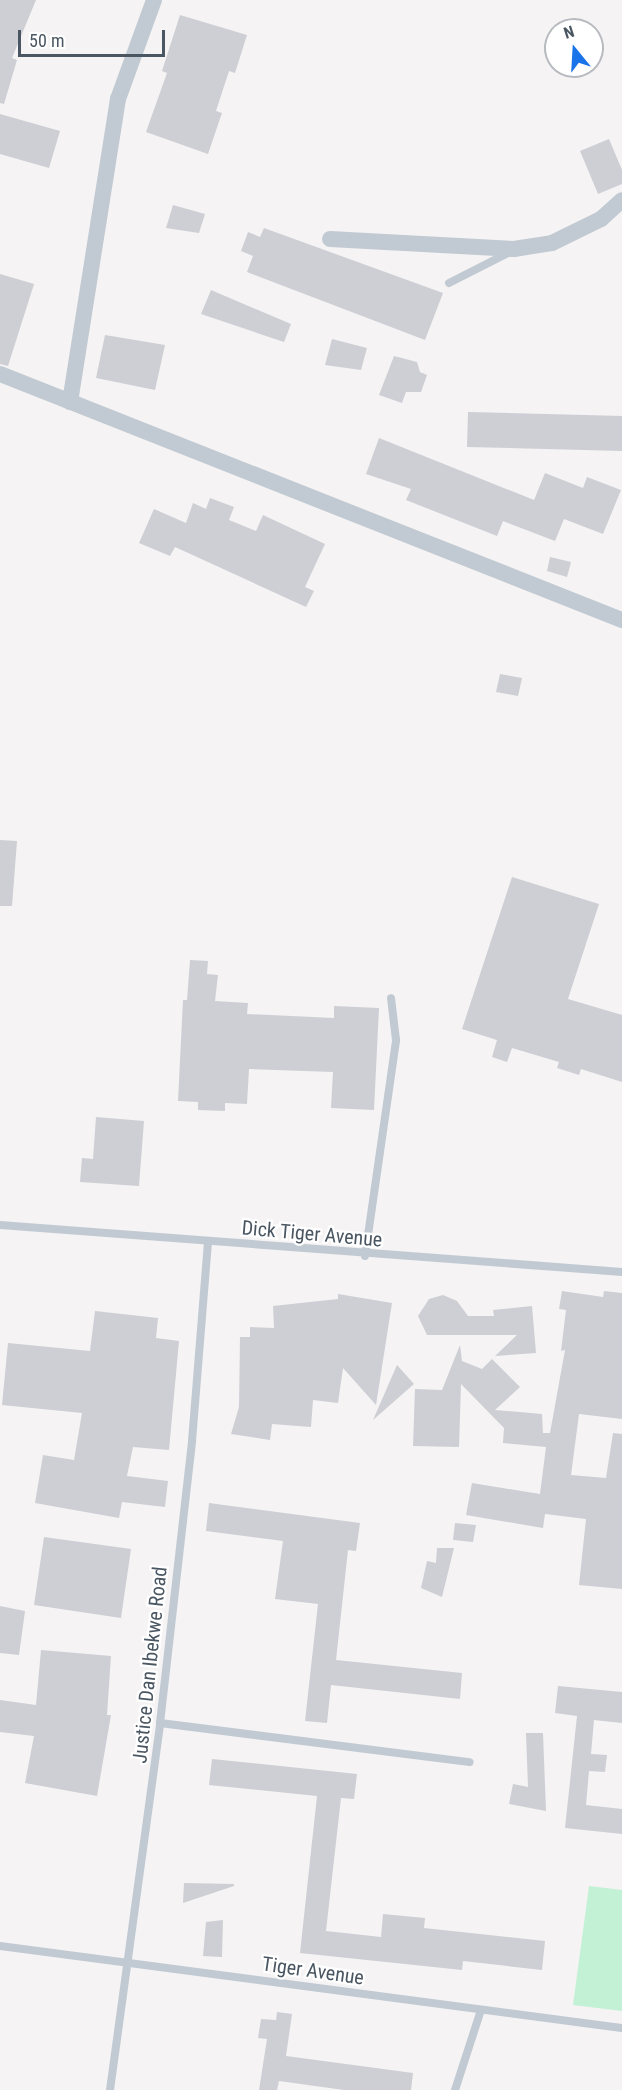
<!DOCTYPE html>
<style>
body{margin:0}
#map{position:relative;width:622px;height:2090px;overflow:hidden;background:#f5f3f3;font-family:"Roboto Condensed",sans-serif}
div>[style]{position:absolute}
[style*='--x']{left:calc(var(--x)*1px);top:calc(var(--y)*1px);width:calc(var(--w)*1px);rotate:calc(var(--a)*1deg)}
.green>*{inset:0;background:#c3f1d5}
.building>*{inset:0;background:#cdcfd5}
.service>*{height:8px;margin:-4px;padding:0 4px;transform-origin:4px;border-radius:4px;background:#c1cad2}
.minor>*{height:16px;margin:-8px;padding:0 8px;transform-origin:8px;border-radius:8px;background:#c1cad2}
span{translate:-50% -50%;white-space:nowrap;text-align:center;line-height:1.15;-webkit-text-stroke:4.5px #fff;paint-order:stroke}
.street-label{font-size:20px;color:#4a5661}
.north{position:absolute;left:544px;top:18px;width:60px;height:60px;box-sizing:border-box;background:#fff;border:2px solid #b7bbc0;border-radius:50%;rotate:342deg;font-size:16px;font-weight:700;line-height:24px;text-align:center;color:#4a5661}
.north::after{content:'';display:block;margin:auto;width:21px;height:27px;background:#1a73e8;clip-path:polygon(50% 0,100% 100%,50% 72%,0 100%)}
.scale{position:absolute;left:18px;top:30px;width:147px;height:27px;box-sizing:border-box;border:3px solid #4a5661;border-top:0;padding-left:8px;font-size:18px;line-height:21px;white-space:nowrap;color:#4a5661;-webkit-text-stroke:4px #fff;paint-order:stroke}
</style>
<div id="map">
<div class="green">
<i style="clip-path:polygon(589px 1886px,622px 1890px,622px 2011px,573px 2005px)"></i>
</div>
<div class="building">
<i style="clip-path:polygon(0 0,36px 0,12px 58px,17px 60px,4px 104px,0 103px)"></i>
<i style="clip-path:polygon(180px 15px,247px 35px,235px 73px,229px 71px,216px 111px,222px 113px,208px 154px,146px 132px,167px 73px,162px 71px)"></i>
<i style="clip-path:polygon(0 114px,60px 131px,49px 168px,0 154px)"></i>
<i style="clip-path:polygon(609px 139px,622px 170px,622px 184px,598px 194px,580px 151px)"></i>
<i style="clip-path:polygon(173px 205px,205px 214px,199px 233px,166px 228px)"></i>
<i style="clip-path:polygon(264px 228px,443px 293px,425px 340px,247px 272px,253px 256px,241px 251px,248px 232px,260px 237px)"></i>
<i style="clip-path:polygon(0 274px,34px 284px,8px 366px,0 364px)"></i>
<i style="clip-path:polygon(211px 290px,291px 324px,284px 342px,201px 314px)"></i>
<i style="clip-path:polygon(105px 335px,165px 345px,155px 390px,96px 378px)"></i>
<i style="clip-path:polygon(332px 339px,367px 348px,361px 370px,325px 365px)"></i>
<i style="clip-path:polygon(394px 356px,417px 362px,420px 372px,427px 375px,421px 392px,406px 392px,402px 403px,379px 395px)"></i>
<i style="clip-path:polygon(468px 412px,622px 416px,622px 451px,467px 447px)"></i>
<i style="clip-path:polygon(379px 438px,534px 500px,545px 473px,583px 488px,587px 477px,621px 490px,603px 534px,564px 519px,555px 541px,503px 521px,497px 536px,406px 500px,411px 489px,366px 474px)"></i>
<i style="clip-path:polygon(210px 498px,234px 507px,229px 520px,256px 531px,263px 515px,325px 544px,305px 587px,314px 591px,306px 607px,175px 547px,170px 556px,139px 543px,154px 509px,186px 523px,193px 503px,206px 509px)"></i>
<i style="clip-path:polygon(550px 557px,571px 562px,567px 577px,547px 571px)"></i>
<i style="clip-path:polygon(500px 674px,522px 678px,518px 696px,496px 692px)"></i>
<i style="clip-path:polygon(0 840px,17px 841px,12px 906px,0 906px)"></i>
<i style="clip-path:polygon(512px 877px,599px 904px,568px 999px,622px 1015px,622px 1082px,581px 1069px,579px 1075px,557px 1068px,559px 1062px,512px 1048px,507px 1062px,492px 1057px,497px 1040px,462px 1029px)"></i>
<i style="clip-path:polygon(190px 960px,208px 961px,207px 974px,218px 975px,215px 1001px,248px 1003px,247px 1014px,334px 1018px,334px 1006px,379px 1008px,374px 1110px,331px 1108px,333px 1072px,249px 1069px,247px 1104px,225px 1103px,225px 1111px,198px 1110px,198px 1102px,178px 1101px,183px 1000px,187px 1000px)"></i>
<i style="clip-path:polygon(96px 1117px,144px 1121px,139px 1186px,80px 1182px,82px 1158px,93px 1159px)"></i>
<i style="clip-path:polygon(562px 1291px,603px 1297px,604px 1291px,622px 1293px,622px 1419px,579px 1414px,571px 1475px,606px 1478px,613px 1433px,622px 1434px,622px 1589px,579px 1585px,586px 1519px,545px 1514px,543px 1528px,466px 1515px,472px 1483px,540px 1494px,546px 1447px,503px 1443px,504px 1428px,461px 1384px,459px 1447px,413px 1446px,415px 1389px,442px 1390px,460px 1345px,462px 1361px,482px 1369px,492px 1359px,520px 1387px,495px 1410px,542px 1414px,543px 1433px,550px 1433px,565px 1350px,561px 1351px,566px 1310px,559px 1309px)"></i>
<i style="clip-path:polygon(338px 1294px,392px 1303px,376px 1405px,343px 1368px,338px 1403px,313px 1400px,311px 1427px,272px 1424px,270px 1440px,231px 1434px,239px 1407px,240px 1337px,250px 1337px,250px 1327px,274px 1328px,273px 1306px,338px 1299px)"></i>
<i style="clip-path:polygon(443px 1295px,457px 1301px,468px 1316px,494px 1316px,493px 1310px,532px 1306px,536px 1353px,495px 1356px,517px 1335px,427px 1335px,418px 1316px,429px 1299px)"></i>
<i style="clip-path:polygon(95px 1311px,158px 1318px,156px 1338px,179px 1341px,169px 1450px,133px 1447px,127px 1476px,168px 1481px,165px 1507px,122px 1502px,119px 1518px,35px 1503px,43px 1455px,74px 1460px,82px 1413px,2px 1405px,8px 1343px,90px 1351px)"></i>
<i style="clip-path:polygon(397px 1365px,414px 1384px,373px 1420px)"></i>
<i style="clip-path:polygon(209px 1503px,360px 1523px,356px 1551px,348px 1550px,336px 1660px,462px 1673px,460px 1699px,331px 1685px,327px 1723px,305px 1721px,318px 1604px,275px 1599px,283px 1541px,206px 1531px)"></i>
<i style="clip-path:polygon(455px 1523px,476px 1525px,473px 1542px,453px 1540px)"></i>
<i style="clip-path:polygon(44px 1537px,131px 1549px,121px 1618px,34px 1605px)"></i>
<i style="clip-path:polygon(437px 1548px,454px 1548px,442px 1597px,421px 1588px,427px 1561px,436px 1563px)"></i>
<i style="clip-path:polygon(0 1606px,25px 1611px,19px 1655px,0 1653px)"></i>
<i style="clip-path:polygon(41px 1650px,111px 1656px,107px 1715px,111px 1715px,97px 1796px,25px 1783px,34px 1736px,0 1732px,0 1700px,36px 1705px)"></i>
<i style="clip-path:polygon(558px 1686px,622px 1692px,622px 1723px,594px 1720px,591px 1754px,607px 1755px,605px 1772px,589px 1771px,586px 1805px,622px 1809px,622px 1834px,565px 1828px,577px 1716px,555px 1713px)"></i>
<i style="clip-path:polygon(526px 1733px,543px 1733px,546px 1811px,509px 1804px,513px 1784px,528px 1787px)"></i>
<i style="clip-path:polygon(212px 1759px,357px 1774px,354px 1799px,341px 1798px,326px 1931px,381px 1937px,383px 1914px,425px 1918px,424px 1928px,545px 1941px,542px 1970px,463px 1961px,462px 1970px,300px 1953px,317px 1796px,209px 1785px)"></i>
<i style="clip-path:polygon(184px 1883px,234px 1884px,234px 1886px,183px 1903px)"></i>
<i style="clip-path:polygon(223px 1920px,222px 1957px,203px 1956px,206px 1922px)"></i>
<i style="clip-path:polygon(277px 2012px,292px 2014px,286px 2056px,413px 2073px,411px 2090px,344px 2090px,279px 2081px,277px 2090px,259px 2090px,267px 2039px,258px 2038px,261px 2019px,276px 2020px)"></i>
</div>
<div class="service">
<i style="--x:449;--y:283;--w:68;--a:-26.9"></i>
<i style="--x:0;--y:1225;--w:624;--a:4.32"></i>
<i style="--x:365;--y:1256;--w:218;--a:-81.8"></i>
<i style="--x:396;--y:1040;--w:42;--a:-96.8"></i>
<i style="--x:160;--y:1723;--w:312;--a:7.2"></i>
<i style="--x:0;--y:1946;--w:627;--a:7.51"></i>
<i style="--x:110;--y:2090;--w:370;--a:-82.2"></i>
<i style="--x:160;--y:1723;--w:284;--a:-83.5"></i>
<i style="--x:192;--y:1441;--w:200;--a:-85.4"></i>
<i style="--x:455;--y:2090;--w:84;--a:-72"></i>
</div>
<div class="minor">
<i style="--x:330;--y:239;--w:184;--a:3.1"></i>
<i style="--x:514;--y:249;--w:38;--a:-9"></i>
<i style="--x:552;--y:243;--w:55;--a:-26.1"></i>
<i style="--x:601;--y:219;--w:28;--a:-42"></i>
<i style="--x:0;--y:374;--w:669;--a:21.58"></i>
<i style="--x:70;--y:402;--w:307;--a:-81"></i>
<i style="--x:118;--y:99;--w:105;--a:-70"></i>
</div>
<div class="street-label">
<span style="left:312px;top:1234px;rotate:5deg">Dick Tiger Avenue</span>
<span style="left:150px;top:1665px;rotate:-84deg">Justice Dan Ibekwe Road</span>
<span style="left:313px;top:1971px;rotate:8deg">Tiger Avenue</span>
</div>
<div class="north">N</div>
<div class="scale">50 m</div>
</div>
